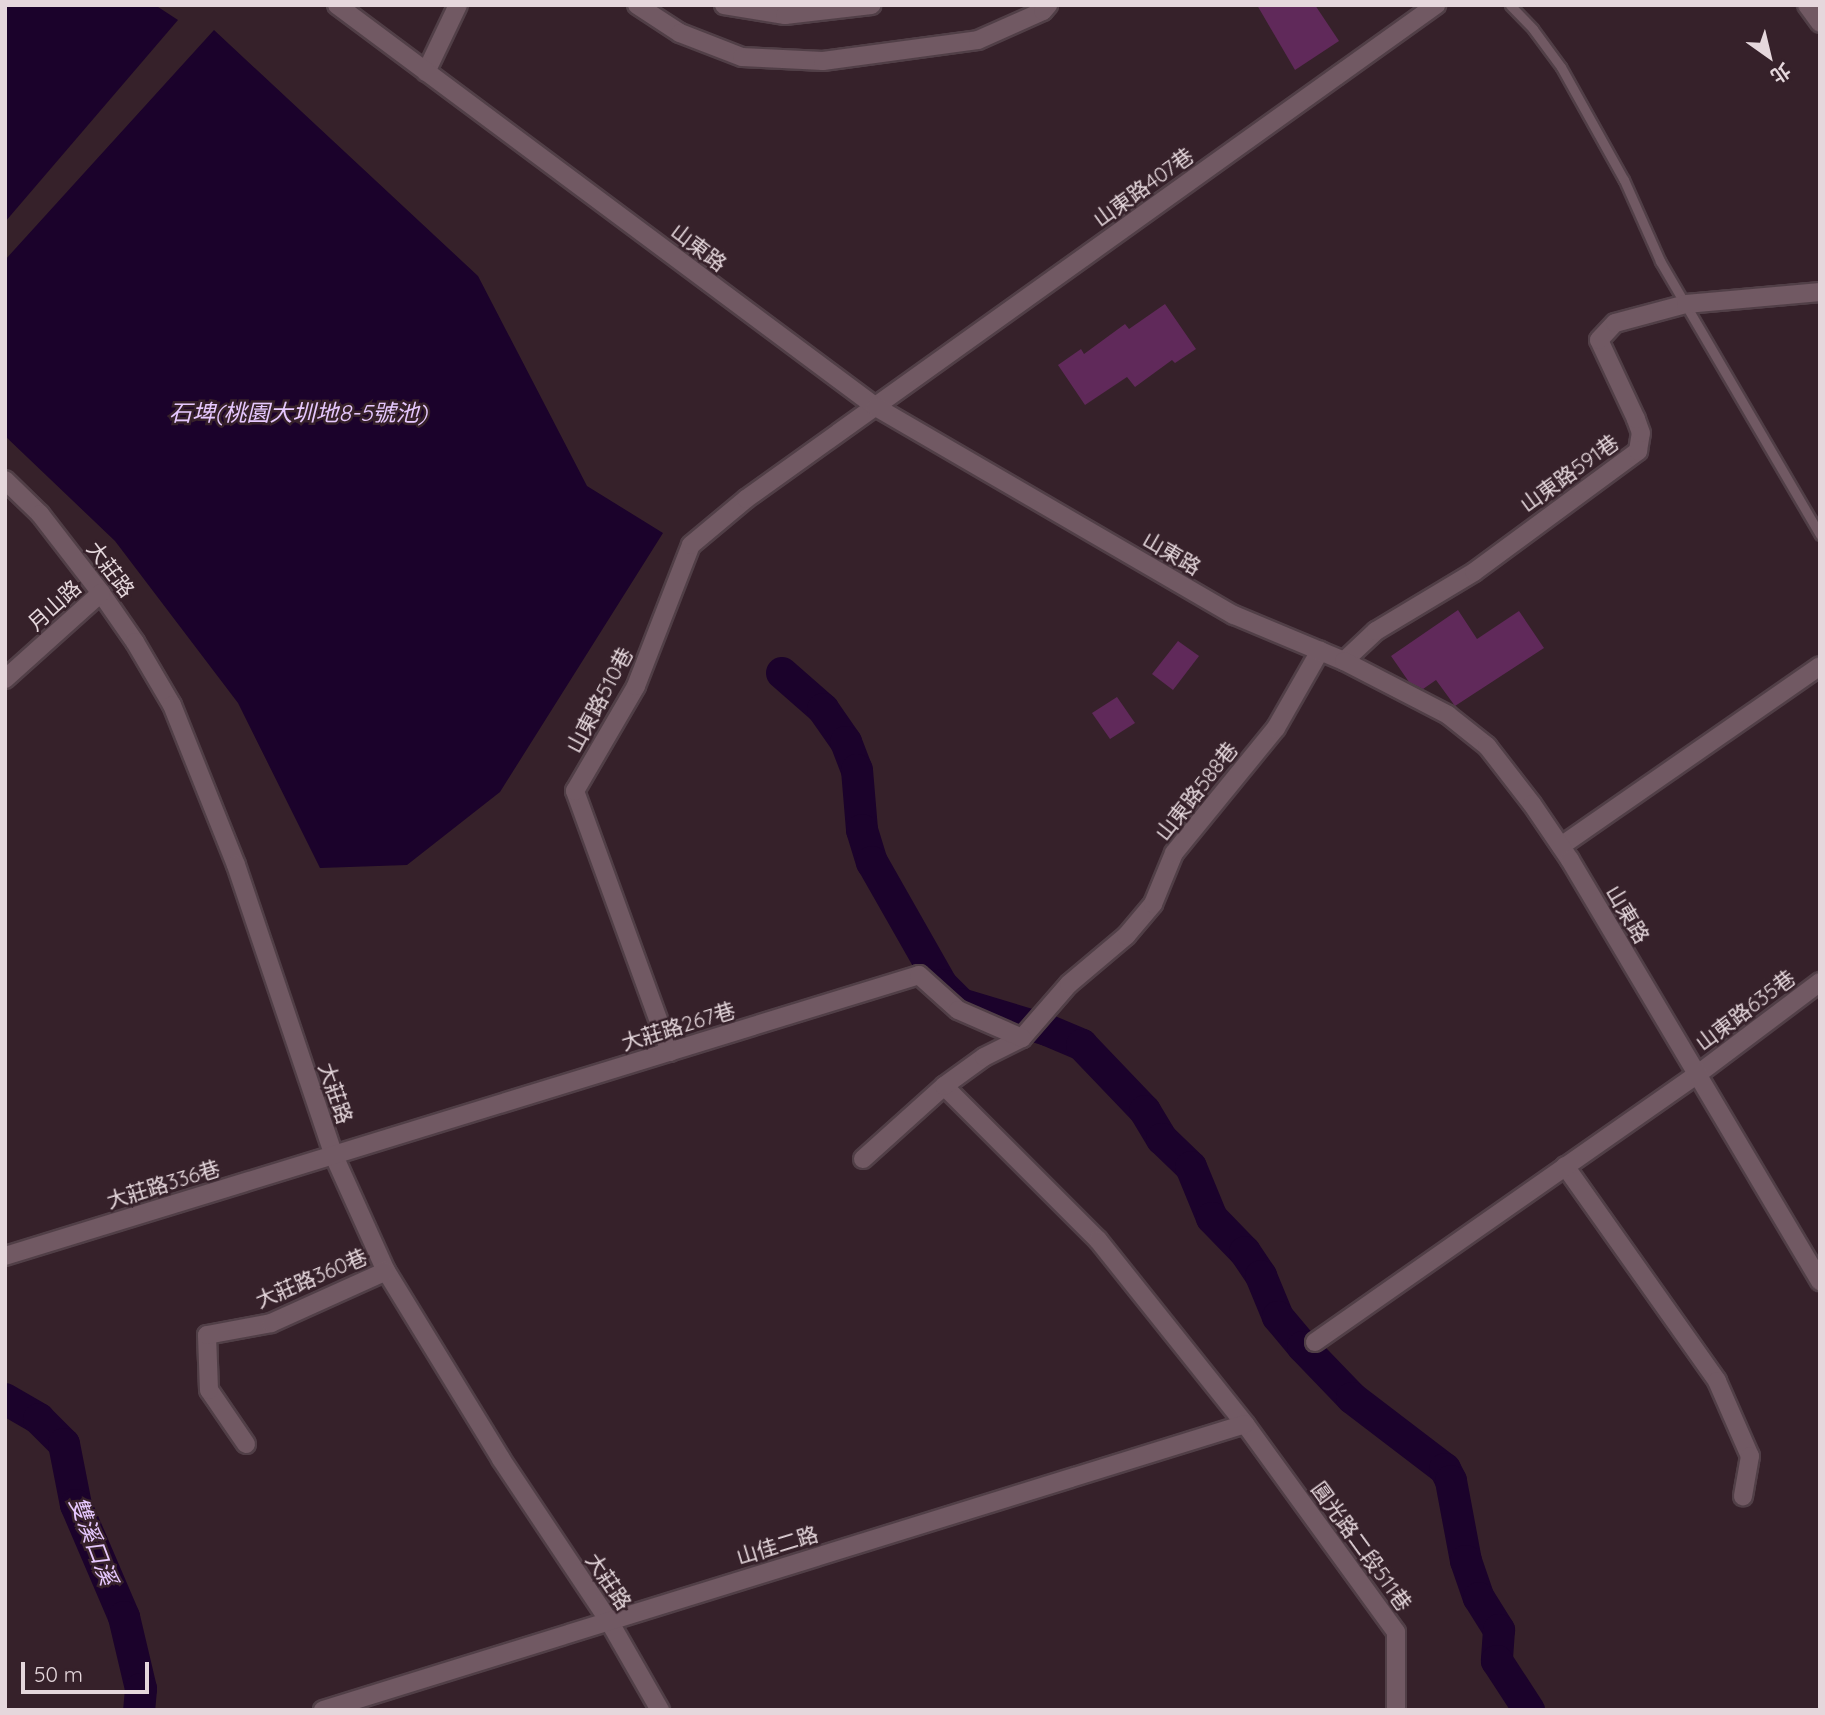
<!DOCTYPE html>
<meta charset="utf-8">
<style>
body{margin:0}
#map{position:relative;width:1825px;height:1715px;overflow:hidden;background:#36212a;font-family:Quicksand,"Noto Sans TC",sans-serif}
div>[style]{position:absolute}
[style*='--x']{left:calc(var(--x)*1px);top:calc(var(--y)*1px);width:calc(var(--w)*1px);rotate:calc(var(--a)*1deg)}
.water>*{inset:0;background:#1b022b}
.river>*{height:32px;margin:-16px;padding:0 16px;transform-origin:16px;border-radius:16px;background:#1b022b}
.building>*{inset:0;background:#60295a}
.roads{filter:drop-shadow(2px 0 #513f47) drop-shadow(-2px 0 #513f47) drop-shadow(0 2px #513f47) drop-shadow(0 -2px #513f47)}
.service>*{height:9px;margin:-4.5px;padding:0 4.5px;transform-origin:4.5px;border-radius:4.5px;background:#715963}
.minor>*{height:18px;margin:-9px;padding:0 9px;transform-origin:9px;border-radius:9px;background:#715963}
.tertiary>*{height:18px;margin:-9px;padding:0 9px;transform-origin:9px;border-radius:9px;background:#715963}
span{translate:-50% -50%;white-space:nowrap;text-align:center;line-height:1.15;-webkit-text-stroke:5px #36212a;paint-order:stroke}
.street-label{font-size:21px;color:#e5d7dc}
.water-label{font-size:23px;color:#e6c8fe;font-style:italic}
.frame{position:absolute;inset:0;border:7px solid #e5d7dc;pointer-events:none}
.north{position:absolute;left:1734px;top:21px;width:70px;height:70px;-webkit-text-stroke:5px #36212a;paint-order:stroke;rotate:146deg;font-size:19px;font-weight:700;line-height:28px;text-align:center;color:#e5d7dc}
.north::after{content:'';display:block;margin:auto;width:24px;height:32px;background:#e5d7dc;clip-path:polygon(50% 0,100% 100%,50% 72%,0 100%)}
.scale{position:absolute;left:21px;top:1662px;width:128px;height:32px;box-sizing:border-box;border:4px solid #e5d7dc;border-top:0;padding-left:9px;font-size:21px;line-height:24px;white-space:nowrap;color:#e5d7dc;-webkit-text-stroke:5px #36212a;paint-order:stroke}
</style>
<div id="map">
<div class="water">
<i style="clip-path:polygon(5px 5px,155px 5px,178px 20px,5px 222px)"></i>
<i style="clip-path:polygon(214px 30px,478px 276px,587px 486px,663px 533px,500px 792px,407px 865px,320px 868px,238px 703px,115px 541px,5px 436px,5px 260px)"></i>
</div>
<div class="river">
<i style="--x:782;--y:673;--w:55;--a:41.3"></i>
<i style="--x:823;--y:709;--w:40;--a:55.1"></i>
<i style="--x:846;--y:742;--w:30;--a:69"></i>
<i style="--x:857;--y:770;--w:60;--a:85.2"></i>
<i style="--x:862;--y:830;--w:34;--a:73"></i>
<i style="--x:872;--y:862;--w:142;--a:60.4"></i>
<i style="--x:942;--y:985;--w:27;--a:45"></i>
<i style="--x:961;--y:1004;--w:90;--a:16.8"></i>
<i style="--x:1047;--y:1030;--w:38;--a:23"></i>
<i style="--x:1082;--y:1045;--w:91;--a:46.3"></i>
<i style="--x:1145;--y:1111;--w:33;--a:59"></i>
<i style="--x:1162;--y:1139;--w:40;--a:44"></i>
<i style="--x:1191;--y:1167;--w:55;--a:67.6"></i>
<i style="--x:1212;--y:1218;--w:47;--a:45.9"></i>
<i style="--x:1245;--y:1252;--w:29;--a:56"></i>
<i style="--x:1261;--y:1276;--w:44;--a:67.5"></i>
<i style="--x:1278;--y:1317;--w:39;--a:50"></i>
<i style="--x:1303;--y:1347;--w:71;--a:46.1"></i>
<i style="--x:1352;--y:1398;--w:117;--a:37.4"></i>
<i style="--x:1445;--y:1469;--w:13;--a:63"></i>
<i style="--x:1451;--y:1481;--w:81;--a:79.4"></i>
<i style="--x:1466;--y:1561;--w:39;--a:71"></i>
<i style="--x:1479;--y:1598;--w:38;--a:58"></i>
<i style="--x:1499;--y:1630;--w:31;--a:94"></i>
<i style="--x:1497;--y:1661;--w:59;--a:56.9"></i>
<i style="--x:5;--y:1399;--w:39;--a:30"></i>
<i style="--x:39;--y:1419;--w:35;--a:45"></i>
<i style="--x:64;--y:1444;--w:62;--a:78.9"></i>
<i style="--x:76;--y:1505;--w:122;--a:66.8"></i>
<i style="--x:124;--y:1617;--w:74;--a:76.7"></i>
<i style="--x:141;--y:1689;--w:21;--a:95"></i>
</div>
<div class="building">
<i style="clip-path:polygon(1257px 5px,1315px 5px,1339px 41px,1295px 70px)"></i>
<i style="clip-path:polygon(1165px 304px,1196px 349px,1175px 363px,1172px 360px,1135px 387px,1127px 377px,1085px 405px,1058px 365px,1081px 349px,1084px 354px,1125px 324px,1129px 329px)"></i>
<i style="clip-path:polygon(1458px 610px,1477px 639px,1519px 611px,1544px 648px,1455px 706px,1436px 680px,1423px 689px,1409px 682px,1391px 656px)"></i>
<i style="clip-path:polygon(1178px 641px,1199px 656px,1173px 690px,1152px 674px)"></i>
<i style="clip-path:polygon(1117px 697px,1135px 723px,1110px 739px,1092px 713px)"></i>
</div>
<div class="roads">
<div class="service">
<i style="--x:1510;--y:5;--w:33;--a:46"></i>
<i style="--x:1533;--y:29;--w:47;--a:53.6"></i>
<i style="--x:1561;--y:67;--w:129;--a:60.9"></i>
<i style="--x:1624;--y:180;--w:89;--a:66"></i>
<i style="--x:1660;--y:261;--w:317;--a:59.7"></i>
</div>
<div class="minor">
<i style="--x:637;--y:5;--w:51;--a:33.1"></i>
<i style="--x:680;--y:33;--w:66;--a:21.2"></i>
<i style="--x:742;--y:57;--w:81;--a:2.8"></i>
<i style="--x:823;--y:61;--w:156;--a:-7.7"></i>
<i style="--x:978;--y:40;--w:71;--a:-24"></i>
<i style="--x:1043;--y:11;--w:8;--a:-50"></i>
<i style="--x:724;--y:5;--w:62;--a:9.3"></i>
<i style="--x:785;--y:15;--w:87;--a:-6.6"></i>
<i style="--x:426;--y:72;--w:74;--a:-64.5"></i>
<i style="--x:5;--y:480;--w:49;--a:44.2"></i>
<i style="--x:40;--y:514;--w:100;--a:52.3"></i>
<i style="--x:101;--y:593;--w:60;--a:55.2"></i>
<i style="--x:135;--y:642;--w:73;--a:59.6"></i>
<i style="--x:172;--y:705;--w:172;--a:68.2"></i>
<i style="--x:236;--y:865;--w:307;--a:71.4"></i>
<i style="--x:334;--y:1156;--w:126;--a:65.7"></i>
<i style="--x:386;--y:1271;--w:220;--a:58.5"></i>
<i style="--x:501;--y:1459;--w:195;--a:56.3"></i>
<i style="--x:609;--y:1621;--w:103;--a:60.2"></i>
<i style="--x:1344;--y:661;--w:44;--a:-43.2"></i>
<i style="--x:1376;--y:631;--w:114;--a:-31"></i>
<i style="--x:1474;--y:572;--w:204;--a:-36.4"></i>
<i style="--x:1638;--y:451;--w:18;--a:-81"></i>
<i style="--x:1641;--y:433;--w:15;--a:-110"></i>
<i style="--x:1636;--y:419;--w:87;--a:-115.1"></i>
<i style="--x:1599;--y:340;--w:23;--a:-47"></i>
<i style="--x:1615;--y:323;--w:73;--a:-15"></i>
<i style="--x:1686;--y:304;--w:135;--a:-5.1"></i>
<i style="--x:5;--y:679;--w:129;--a:-41.9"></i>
<i style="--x:1561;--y:846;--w:315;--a:-34.8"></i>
<i style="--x:670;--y:1052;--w:278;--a:-110"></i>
<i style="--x:575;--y:791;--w:121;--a:-59.8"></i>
<i style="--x:636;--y:686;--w:151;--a:-68.7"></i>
<i style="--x:691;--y:545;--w:72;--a:-39.9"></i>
<i style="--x:746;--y:499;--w:849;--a:-35.6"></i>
<i style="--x:944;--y:1086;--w:218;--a:45"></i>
<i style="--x:1098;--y:1240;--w:236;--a:51.4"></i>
<i style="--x:1245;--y:1424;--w:257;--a:54"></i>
<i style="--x:1396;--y:1632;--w:78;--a:90"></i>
<i style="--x:863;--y:1159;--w:109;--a:-42"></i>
<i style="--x:944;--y:1086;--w:49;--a:-35.9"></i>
<i style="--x:984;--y:1057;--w:42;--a:-26.6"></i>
<i style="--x:1022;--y:1038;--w:72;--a:-49"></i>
<i style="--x:1069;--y:984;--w:75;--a:-40.1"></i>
<i style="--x:1126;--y:936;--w:42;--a:-49.8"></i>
<i style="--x:1153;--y:904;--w:55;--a:-67.6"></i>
<i style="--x:1174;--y:853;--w:161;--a:-50.8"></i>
<i style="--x:1276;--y:728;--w:89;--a:-60.3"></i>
<i style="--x:1565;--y:1166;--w:263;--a:54.7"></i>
<i style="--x:1717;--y:1381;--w:82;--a:66.3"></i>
<i style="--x:1750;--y:1456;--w:41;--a:99.9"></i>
<i style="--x:5;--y:1256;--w:956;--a:-17.09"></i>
<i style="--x:919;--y:975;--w:52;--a:41.9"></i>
<i style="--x:958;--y:1010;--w:70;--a:23.6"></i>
<i style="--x:1315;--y:1342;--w:467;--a:-35"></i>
<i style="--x:1698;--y:1074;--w:153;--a:-37"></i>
<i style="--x:246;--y:1444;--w:65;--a:-124.4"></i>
<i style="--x:209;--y:1390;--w:55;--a:-92.1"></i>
<i style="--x:207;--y:1335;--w:65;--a:-10.6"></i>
<i style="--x:271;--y:1323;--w:126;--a:-24.3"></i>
<i style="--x:323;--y:1710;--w:965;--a:-17.23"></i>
</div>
<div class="tertiary">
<i style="--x:337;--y:5;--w:672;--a:36.72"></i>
<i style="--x:876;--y:407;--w:414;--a:30.2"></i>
<i style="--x:1234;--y:615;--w:119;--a:22.7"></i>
<i style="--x:1344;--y:661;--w:117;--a:27.4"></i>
<i style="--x:1448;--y:715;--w:50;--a:38.5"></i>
<i style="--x:1487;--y:746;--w:73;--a:52.2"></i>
<i style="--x:1532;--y:804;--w:68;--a:55.8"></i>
<i style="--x:1570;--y:860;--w:490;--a:59.3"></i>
<i style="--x:1807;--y:5;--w:22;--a:54"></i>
</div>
</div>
<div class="street-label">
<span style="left:1143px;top:187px;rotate:-36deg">山東路407巷</span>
<span style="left:699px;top:247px;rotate:37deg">山東路</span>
<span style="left:1569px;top:473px;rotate:-36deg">山東路591巷</span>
<span style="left:1172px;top:553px;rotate:30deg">山東路</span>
<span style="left:111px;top:569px;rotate:53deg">大莊路</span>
<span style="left:54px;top:605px;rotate:-42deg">月山路</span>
<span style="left:599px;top:700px;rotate:-62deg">山東路510巷</span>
<span style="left:1196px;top:791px;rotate:-52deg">山東路588巷</span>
<span style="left:1628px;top:914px;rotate:59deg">山東路</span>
<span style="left:1745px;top:1010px;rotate:-37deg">山東路635巷</span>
<span style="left:678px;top:1026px;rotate:-17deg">大莊路267巷</span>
<span style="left:336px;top:1093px;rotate:71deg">大莊路</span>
<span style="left:163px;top:1184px;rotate:-17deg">大莊路336巷</span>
<span style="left:311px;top:1278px;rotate:-23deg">大莊路360巷</span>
<span style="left:777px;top:1545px;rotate:-17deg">山佳二路</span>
<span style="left:1362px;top:1546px;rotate:54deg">圓光路二段511巷</span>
<span style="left:609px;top:1581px;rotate:56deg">大莊路</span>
</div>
<div class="water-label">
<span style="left:298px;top:413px">石埤(桃園大圳地8-5號池)</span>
<span style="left:93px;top:1541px;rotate:69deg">雙溪口溪</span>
</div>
<div class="frame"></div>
<div class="north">北</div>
<div class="scale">50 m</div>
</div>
